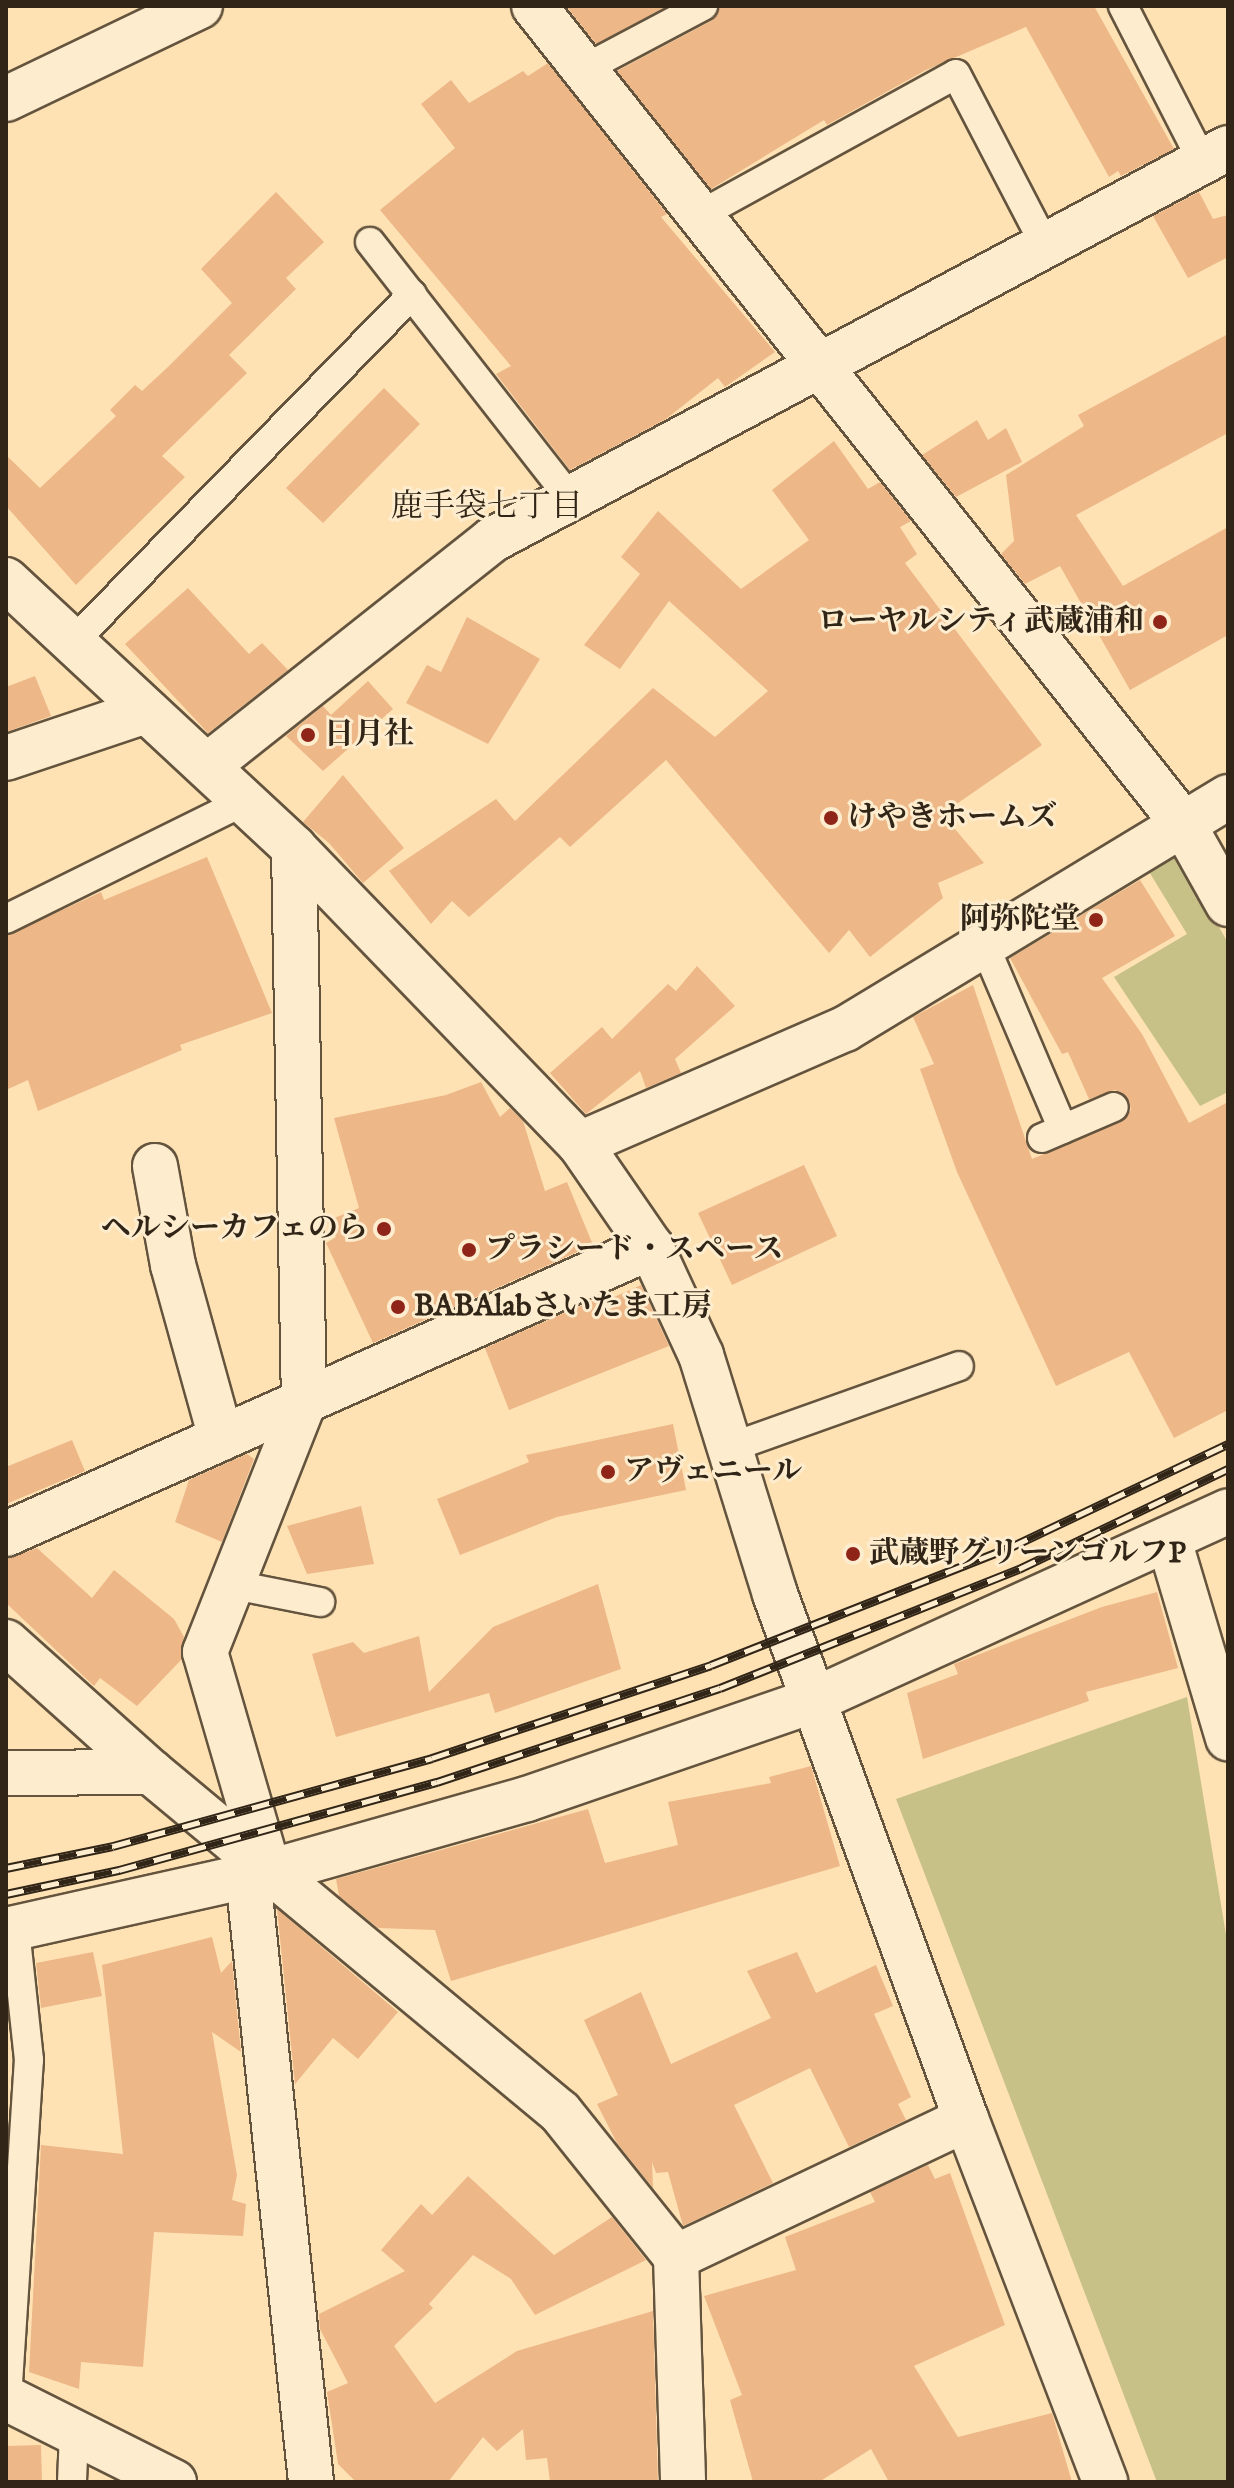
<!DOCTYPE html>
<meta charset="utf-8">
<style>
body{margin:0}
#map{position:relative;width:1234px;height:2488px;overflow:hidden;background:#fee2b4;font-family:"IM FELL English","Noto Serif JP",serif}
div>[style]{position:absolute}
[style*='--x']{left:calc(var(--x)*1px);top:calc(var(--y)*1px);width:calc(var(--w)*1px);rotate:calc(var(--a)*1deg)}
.green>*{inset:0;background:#c8c187}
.building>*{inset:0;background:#edb788}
.roads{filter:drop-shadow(2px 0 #64543e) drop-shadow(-2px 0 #64543e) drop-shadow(0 2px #64543e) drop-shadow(0 -2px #64543e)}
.lane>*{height:28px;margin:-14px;padding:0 14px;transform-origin:14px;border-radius:14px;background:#feecce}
.street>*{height:44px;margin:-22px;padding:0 22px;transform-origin:22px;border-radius:22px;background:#feecce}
.rail>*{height:9px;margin-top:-4.5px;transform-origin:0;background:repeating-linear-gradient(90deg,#feecce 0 18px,#302517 0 36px);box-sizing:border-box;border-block:2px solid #302517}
.dots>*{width:22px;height:22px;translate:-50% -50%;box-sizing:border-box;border:4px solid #feecce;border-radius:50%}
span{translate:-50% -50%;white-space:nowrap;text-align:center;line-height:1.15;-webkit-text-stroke:6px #feecce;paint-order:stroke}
.poi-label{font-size:30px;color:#302517;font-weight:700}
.right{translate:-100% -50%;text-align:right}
.left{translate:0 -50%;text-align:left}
.neighbourhood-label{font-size:32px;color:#302517}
.frame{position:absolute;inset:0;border:8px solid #302517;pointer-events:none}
</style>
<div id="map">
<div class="green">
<i style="clip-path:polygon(1176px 851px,1228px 943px,1228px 1092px,1200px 1106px,1114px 977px,1187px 934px,1145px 865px)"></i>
<i style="clip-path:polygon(1187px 1697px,1228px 1947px,1228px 2482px,1157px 2482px,896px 1799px)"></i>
</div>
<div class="building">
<i style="clip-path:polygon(566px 6px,667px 6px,596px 44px)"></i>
<i style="clip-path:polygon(720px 6px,1094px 6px,1174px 149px,1121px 176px,1118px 171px,1109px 177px,1026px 27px,926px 70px,827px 125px,824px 120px,711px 189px,617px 71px,711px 21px)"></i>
<i style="clip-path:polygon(548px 63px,667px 214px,661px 217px,775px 352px,725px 387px,718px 378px,666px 419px,570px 470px,496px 374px,511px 366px,380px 210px,455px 148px,421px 104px,451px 80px,469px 103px,523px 71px,528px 76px)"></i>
<i style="clip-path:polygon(276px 192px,324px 242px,286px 278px,296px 289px,229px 355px,247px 373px,162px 456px,185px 477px,76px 585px,6px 506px,6px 455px,40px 488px,116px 416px,110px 410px,135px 385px,142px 391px,169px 366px,232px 303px,201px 269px)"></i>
<i style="clip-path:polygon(1199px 192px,1213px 219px,1228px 215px,1228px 257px,1188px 278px,1153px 216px)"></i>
<i style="clip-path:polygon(1228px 334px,1228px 433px,1076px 515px,1123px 586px,1228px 527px,1228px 635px,1130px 690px,1060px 566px,1025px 584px,1001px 554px,1014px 541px,1006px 475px,1084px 426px,1078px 415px)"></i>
<i style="clip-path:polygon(384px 388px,420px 424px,323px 523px,286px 488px)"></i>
<i style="clip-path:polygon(977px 420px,988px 440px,1006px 428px,1022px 462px,956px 497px,922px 455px)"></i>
<i style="clip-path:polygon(834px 441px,868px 489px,880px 482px,911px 521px,900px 527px,917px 554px,905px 563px,1042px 745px,942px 814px,984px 863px,938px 883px,943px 898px,870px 957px,849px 930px,829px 953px,666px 760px,570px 847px,560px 837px,469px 917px,452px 901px,431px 924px,389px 871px,496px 799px,515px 821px,653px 688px,715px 737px,768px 691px,669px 601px,620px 669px,584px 645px,640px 574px,621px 557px,658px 511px,741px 589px,809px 540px,772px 490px)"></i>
<i style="clip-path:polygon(188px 588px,249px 654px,262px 643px,288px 670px,208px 733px,125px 644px)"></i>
<i style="clip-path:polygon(467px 617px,540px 659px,488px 744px,406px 703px,427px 665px,441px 672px)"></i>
<i style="clip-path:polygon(35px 676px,51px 716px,6px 732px,6px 687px)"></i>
<i style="clip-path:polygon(368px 681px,393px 709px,323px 771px,286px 736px,323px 706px,331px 715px)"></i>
<i style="clip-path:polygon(343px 775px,404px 848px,363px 883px,329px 843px,303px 822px)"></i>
<i style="clip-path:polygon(207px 857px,272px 1013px,180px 1045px,182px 1050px,38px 1111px,28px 1080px,6px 1090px,6px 936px,101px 892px,104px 900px)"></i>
<i style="clip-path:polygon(1140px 880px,1175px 936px,1102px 978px,1142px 1034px,1189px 1123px,1228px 1102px,1228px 1410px,1174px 1438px,1129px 1352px,1056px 1386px,957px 1172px,920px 1069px,934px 1064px,913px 1017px,973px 985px,1032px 1159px,1121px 1122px,1131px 1110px,1129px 1100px,1115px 1090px,1089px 1099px,1068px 1052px,1062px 1054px,1010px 958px)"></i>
<i style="clip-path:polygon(697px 966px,735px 1006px,675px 1059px,681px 1073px,646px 1088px,640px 1071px,586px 1114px,550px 1073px,602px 1027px,612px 1039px,668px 984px,676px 991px)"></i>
<i style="clip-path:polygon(481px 1082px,500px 1117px,510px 1108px,523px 1121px,545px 1191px,567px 1182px,593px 1245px,373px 1343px,326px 1243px,336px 1237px,327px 1221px,359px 1208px,334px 1118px,446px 1095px)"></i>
<i style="clip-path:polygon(804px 1165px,837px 1236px,732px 1285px,698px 1213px)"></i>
<i style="clip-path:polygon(641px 1285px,669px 1346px,509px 1410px,485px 1348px,612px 1292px,614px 1297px)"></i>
<i style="clip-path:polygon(673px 1424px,686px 1490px,557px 1517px,460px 1555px,437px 1499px,529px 1462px,526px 1455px)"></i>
<i style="clip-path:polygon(72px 1440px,85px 1471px,6px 1504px,6px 1467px)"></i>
<i style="clip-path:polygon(247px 1454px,254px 1459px,222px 1542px,175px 1522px,189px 1480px)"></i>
<i style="clip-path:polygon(361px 1506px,374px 1564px,307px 1574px,287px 1526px)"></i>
<i style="clip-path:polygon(37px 1548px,92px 1598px,114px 1570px,174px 1619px,184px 1637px,181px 1660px,137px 1706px,100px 1678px,94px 1686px,6px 1603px,6px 1559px)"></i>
<i style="clip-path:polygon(598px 1584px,621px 1669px,495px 1713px,489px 1693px,336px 1737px,312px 1654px,353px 1642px,364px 1653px,419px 1636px,429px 1692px,493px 1627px)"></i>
<i style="clip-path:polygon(1157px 1592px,1178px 1668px,1086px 1692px,1089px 1701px,923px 1759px,907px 1693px,958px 1674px,954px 1664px,1102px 1607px)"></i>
<i style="clip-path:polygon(811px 1766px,840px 1866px,451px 1981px,435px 1930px,378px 1928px,339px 1896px,336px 1879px,588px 1809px,605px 1863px,678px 1845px,668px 1802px,771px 1783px,769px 1777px)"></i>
<i style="clip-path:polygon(277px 1909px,398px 2012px,358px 2059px,333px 2038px,295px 2084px)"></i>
<i style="clip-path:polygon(212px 1937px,221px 1973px,232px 1961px,241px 2052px,212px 2032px,237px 2175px,232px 2200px,246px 2204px,243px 2236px,154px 2232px,143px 2367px,81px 2362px,79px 2389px,29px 2372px,41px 2145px,123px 2154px,102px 1965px)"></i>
<i style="clip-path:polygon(93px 1952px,102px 1996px,41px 2008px,36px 1963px)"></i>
<i style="clip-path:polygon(797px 1952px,816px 1993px,876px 1965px,893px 2006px,874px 2014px,911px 2097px,898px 2104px,906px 2120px,849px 2147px,810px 2068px,734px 2105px,773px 2183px,683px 2226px,668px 2172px,656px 2173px,652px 2162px,653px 2188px,617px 2143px,597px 2104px,618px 2095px,584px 2020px,641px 1992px,671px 2064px,771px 2018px,747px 1971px)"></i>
<i style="clip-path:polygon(928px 2165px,935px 2179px,950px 2173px,1005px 2325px,914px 2366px,958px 2437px,1052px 2413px,1072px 2482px,889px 2482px,871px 2449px,819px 2482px,753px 2482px,730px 2400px,742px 2395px,704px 2296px,796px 2270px,785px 2237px,875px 2202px,870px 2192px)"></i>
<i style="clip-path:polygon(468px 2176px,554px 2255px,612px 2217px,646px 2260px,535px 2315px,511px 2279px,473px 2255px,429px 2304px,433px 2308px,394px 2346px,435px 2403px,517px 2351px,653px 2311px,658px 2482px,550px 2482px,547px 2458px,526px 2460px,523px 2429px,497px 2451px,483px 2437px,448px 2482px,356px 2482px,338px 2464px,327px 2392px,348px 2383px,320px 2329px,319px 2314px,405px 2271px,381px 2250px,421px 2204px,432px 2215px)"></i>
<i style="clip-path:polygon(41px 2445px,42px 2482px,6px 2482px,6px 2446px)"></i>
</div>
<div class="roads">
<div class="lane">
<i style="--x:1123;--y:6;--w:175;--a:62.9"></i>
<i style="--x:582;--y:70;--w:137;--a:-27.9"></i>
<i style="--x:698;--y:216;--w:294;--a:-28.8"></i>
<i style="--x:956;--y:74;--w:193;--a:62.5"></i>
<i style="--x:370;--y:242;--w:325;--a:52"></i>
<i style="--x:72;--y:643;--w:487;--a:-45.7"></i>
<i style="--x:6;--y:919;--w:267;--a:-26.3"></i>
<i style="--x:984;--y:944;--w:201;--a:66.9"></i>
<i style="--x:1042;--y:1138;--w:78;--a:-23.3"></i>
<i style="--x:729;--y:1448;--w:244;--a:-19.6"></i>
<i style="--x:229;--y:1584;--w:93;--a:11.2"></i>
<i style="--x:7;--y:2399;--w:340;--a:-86.3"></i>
<i style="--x:29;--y:2060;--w:133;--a:-96.1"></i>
<i style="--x:72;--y:2482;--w:50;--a:-87.7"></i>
</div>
<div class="street">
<i style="--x:534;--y:6;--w:1042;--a:51.55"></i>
<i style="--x:1182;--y:822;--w:94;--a:60.7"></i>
<i style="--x:6;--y:99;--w:215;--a:-25.6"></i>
<i style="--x:6;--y:580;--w:393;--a:42.9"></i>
<i style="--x:294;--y:848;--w:412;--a:46"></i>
<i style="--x:580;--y:1144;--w:125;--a:55.4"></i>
<i style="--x:651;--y:1247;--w:119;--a:65.2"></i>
<i style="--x:701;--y:1355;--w:250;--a:72.8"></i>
<i style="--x:775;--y:1594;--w:559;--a:70.01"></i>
<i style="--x:966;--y:2119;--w:389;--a:69"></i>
<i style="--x:6;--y:758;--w:148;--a:-18.6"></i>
<i style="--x:207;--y:766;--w:364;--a:-38.4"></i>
<i style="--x:492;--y:540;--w:834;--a:-28.04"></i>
<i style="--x:294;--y:848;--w:554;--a:88.97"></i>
<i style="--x:304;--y:1402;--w:269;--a:111.6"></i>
<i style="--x:205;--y:1652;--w:229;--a:73.8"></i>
<i style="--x:269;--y:1872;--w:21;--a:169"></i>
<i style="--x:248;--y:1876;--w:609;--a:84.06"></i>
<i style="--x:580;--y:1144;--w:289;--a:-23.5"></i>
<i style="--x:845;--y:1029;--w:448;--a:-31.2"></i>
<i style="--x:155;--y:1166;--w:101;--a:79.7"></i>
<i style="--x:173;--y:1265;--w:180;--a:74.5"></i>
<i style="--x:6;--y:1534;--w:706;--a:-23.99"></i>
<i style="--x:1169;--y:1540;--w:207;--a:73.4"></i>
<i style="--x:6;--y:1642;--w:195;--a:41.9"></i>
<i style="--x:151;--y:1772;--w:532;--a:39.74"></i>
<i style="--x:560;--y:2112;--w:186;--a:51.3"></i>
<i style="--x:676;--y:2257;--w:225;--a:88.2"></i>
<i style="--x:6;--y:1773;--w:145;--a:-0.4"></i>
<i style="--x:269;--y:1872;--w:268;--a:-15.8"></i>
<i style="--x:527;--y:1799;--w:304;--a:-19"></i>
<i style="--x:814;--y:1700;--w:455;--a:-24.5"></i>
<i style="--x:6;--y:1930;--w:248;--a:-12.6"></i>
<i style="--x:676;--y:2257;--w:321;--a:-25.4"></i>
<i style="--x:6;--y:2398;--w:188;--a:26.6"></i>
</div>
</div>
<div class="rail">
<i style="--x:6;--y:1868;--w:109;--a:-11.6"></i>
<i style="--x:113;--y:1846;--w:331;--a:-15.4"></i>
<i style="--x:432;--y:1758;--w:294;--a:-18.4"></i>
<i style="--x:711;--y:1665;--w:322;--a:-21.5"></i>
<i style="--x:1011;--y:1547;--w:240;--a:-25.4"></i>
<i style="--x:6;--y:1894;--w:116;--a:-12"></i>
<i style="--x:119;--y:1870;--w:330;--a:-15.5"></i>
<i style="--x:437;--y:1782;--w:298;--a:-18.4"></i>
<i style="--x:720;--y:1688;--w:322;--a:-21.7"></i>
<i style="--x:1019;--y:1569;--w:232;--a:-25.6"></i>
</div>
<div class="dots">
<i style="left:1160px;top:622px;background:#8f2418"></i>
<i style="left:308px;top:735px;background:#8f2418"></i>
<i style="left:831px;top:818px;background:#8f2418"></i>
<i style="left:1096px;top:920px;background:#8f2418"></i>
<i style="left:384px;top:1229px;background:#8f2418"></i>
<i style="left:469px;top:1250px;background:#8f2418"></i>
<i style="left:398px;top:1307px;background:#8f2418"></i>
<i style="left:608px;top:1472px;background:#8f2418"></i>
<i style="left:853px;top:1554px;background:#8f2418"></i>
</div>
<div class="poi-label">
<span class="right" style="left:1144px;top:622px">ローヤルシティ武蔵浦和</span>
<span class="left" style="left:324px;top:735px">日月社</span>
<span class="left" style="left:847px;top:818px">けやきホームズ</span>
<span class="right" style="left:1080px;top:920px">阿弥陀堂</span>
<span class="right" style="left:368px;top:1229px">ヘルシーカフェのら</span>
<span class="left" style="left:485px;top:1250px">プラシード・スペース</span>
<span class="left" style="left:414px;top:1307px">BABAlabさいたま工房</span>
<span class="left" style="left:624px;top:1472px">アヴェニール</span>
<span class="left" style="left:869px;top:1554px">武蔵野グリーンゴルフP</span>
</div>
<div class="neighbourhood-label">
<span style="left:487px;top:508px">鹿手袋七丁目</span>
</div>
<div class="frame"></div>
</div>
